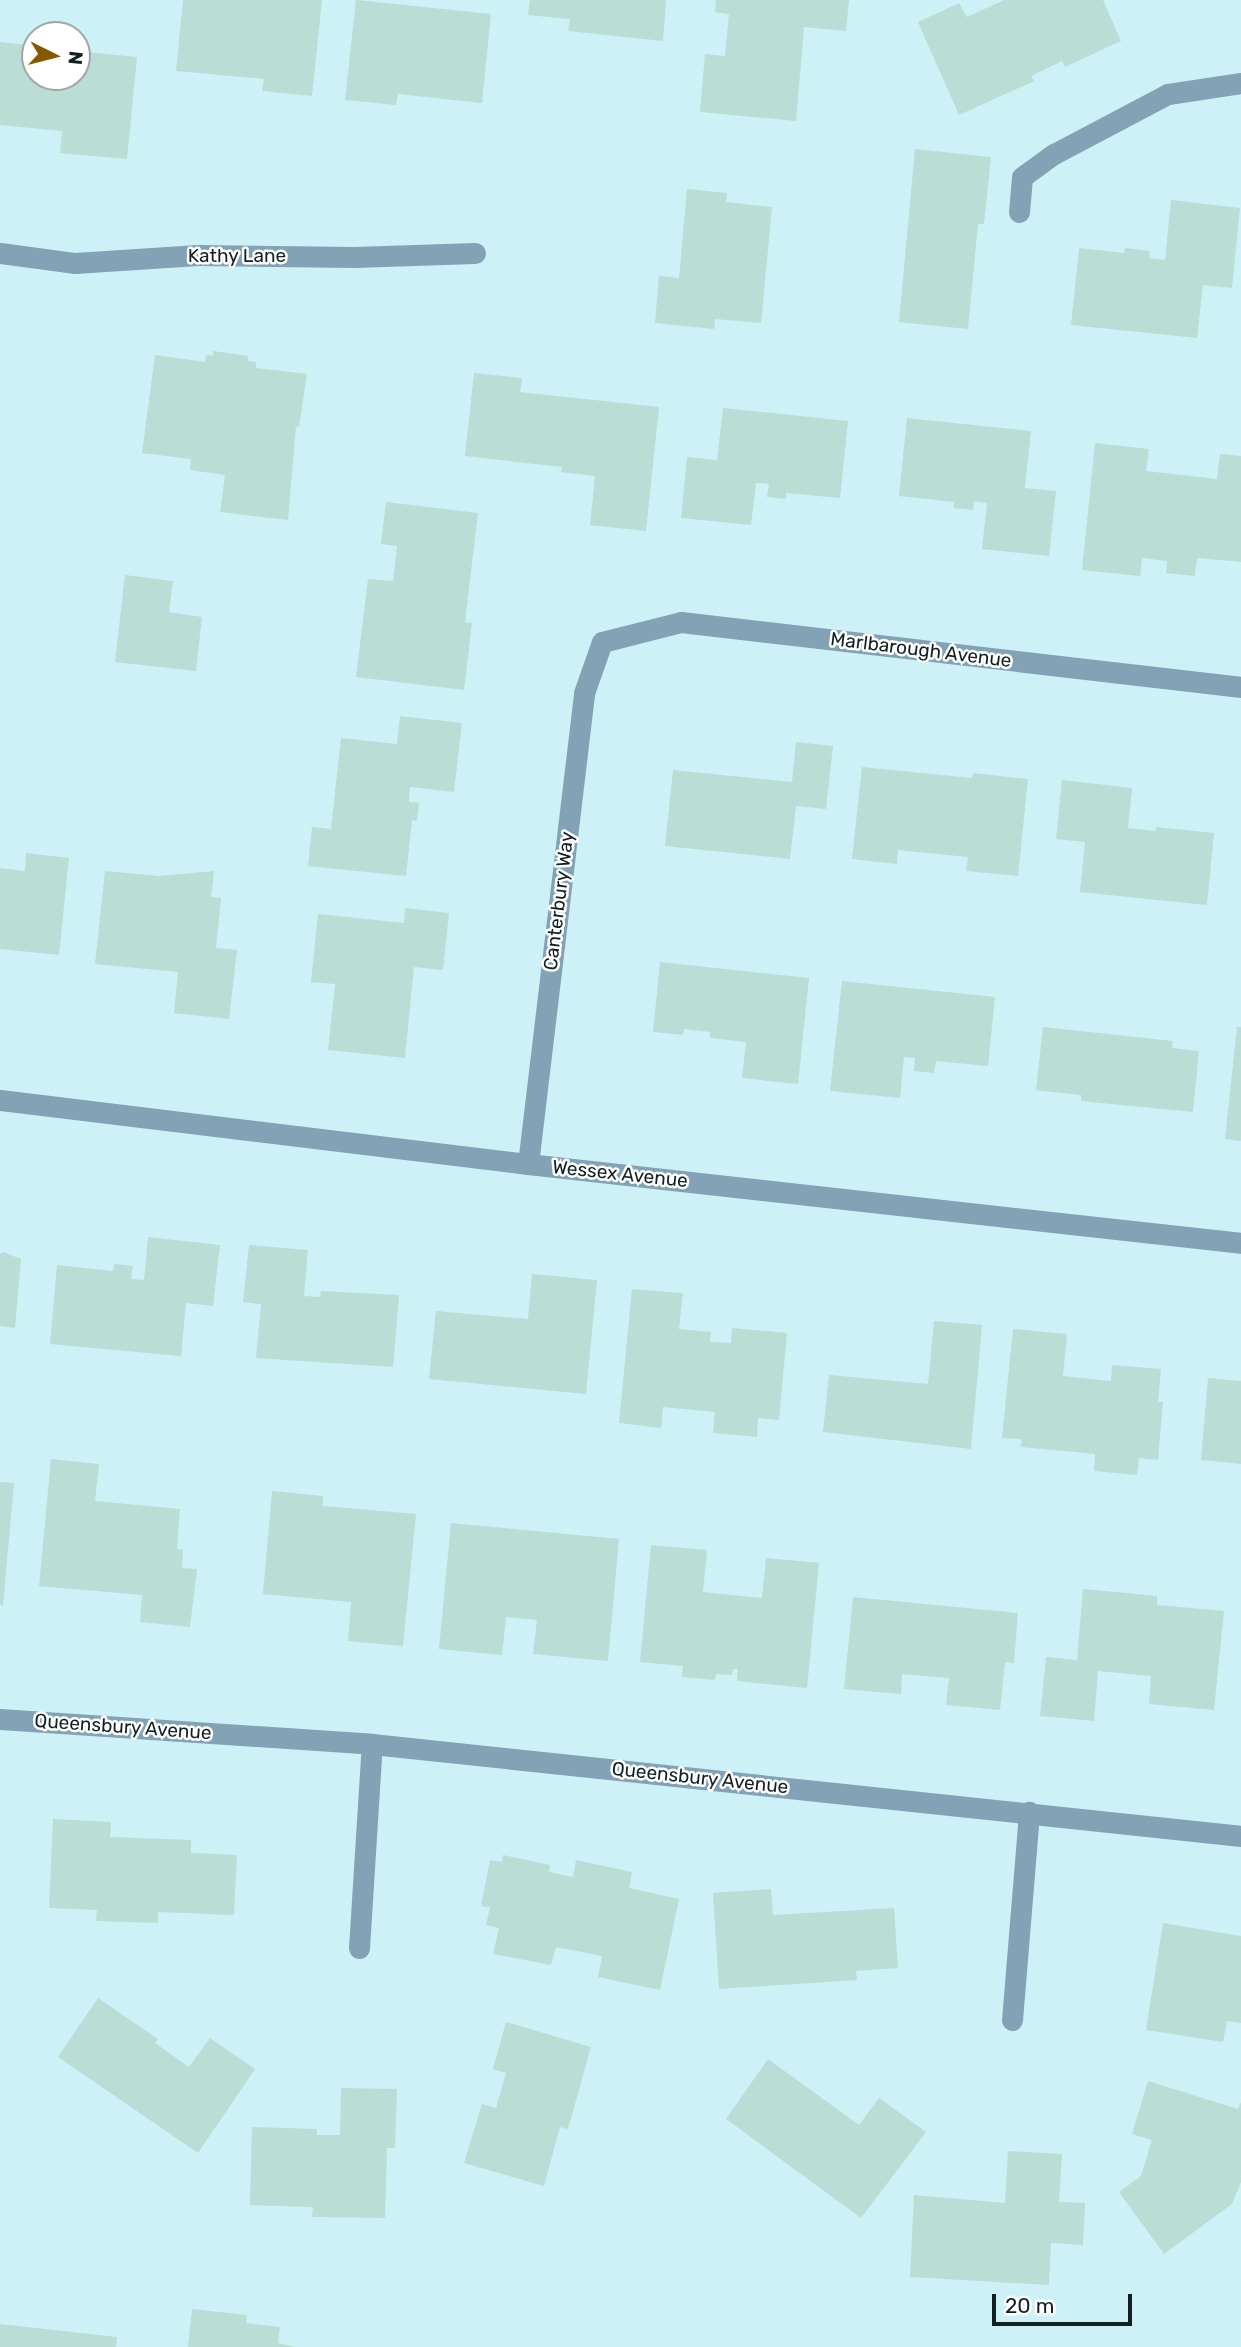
<!DOCTYPE html>
<style>
body{margin:0}
#map{position:relative;width:1241px;height:2347px;overflow:hidden;background:#cdf1f7;font-family:Rubik,sans-serif}
div>[style]{position:absolute}
[style*='--x']{left:calc(var(--x)*1px);top:calc(var(--y)*1px);width:calc(var(--w)*1px);rotate:calc(var(--a)*1deg)}
.building>*{inset:0;background:#baddd5}
.minor>*{height:21px;margin:-10.5px;padding:0 10.5px;transform-origin:10.5px;border-radius:10.5px;background:#83a2b5}
span{translate:-50% -50%;white-space:nowrap;text-align:center;line-height:1.15;-webkit-text-stroke:5px #fff;paint-order:stroke}
.street-label{font-size:19px;color:#132022}
.north{position:absolute;left:21px;top:21px;width:70px;height:70px;box-sizing:border-box;background:#fff;border:2px solid #a1a6a7;border-radius:50%;rotate:96deg;font-size:19px;font-weight:700;line-height:28px;text-align:center;color:#132022}
.north::after{content:'';display:block;margin:auto;width:24px;height:32px;background:#885800;clip-path:polygon(50% 0,100% 100%,50% 72%,0 100%)}
.scale{position:absolute;left:992px;top:2294px;width:140px;height:32px;box-sizing:border-box;border:4px solid #132022;border-top:0;padding-left:9px;font-size:21px;line-height:24px;white-space:nowrap;color:#132022;-webkit-text-stroke:5px #fff;paint-order:stroke}
</style>
<div id="map">
<div class="building">
<i style="clip-path:polygon(183px 0,322px 0,312px 96px,262px 91px,264px 79px,176px 71px)"></i>
<i style="clip-path:polygon(356px 0,491px 14px,482px 103px,398px 94px,396px 105px,345px 100px)"></i>
<i style="clip-path:polygon(530px 0,666px 0,663px 41px,568px 31px,570px 19px,528px 15px)"></i>
<i style="clip-path:polygon(716px 0,849px 0,846px 31px,804px 27px,796px 121px,700px 112px,705px 54px,725px 56px,729px 14px,715px 12px)"></i>
<i style="clip-path:polygon(1004px 0,1103px 0,1121px 41px,1065px 67px,1062px 61px,1031px 76px,1034px 81px,959px 115px,918px 22px,959px 3px,967px 17px)"></i>
<i style="clip-path:polygon(0 42px,35px 46px,35px 77px,77px 77px,77px 51px,137px 57px,127px 159px,60px 153px,62px 131px,0 125px)"></i>
<i style="clip-path:polygon(915px 149px,991px 157px,984px 224px,978px 224px,968px 329px,899px 322px)"></i>
<i style="clip-path:polygon(687px 189px,727px 193px,726px 202px,772px 207px,761px 323px,715px 319px,714px 329px,655px 323px,659px 276px,679px 278px)"></i>
<i style="clip-path:polygon(1171px 200px,1240px 208px,1232px 288px,1203px 285px,1197px 338px,1071px 325px,1079px 248px,1124px 253px,1125px 248px,1150px 251px,1149px 258px,1165px 260px)"></i>
<i style="clip-path:polygon(213px 351px,248px 356px,248px 361px,256px 362px,256px 368px,307px 374px,299px 427px,296px 426px,288px 520px,220px 512px,225px 475px,190px 470px,191px 459px,142px 453px,155px 355px,205px 362px,206px 355px,213px 356px)"></i>
<i style="clip-path:polygon(474px 373px,522px 378px,520px 392px,659px 407px,646px 531px,590px 525px,595px 476px,561px 472px,562px 467px,465px 456px)"></i>
<i style="clip-path:polygon(723px 408px,848px 421px,840px 498px,786px 493px,786px 499px,767px 497px,769px 484px,756px 483px,751px 525px,681px 518px,687px 457px,717px 460px)"></i>
<i style="clip-path:polygon(907px 418px,1031px 431px,1025px 488px,1056px 491px,1049px 556px,982px 549px,987px 503px,974px 501px,973px 510px,954px 508px,954px 502px,899px 496px)"></i>
<i style="clip-path:polygon(1095px 443px,1149px 449px,1146px 471px,1217px 479px,1220px 454px,1241px 456px,1241px 562px,1197px 558px,1195px 576px,1166px 573px,1167px 561px,1142px 558px,1140px 576px,1082px 570px)"></i>
<i style="clip-path:polygon(386px 502px,478px 513px,465px 622px,472px 623px,464px 690px,356px 677px,368px 579px,393px 581px,397px 546px,381px 544px)"></i>
<i style="clip-path:polygon(125px 575px,173px 581px,169px 612px,202px 617px,196px 671px,115px 662px)"></i>
<i style="clip-path:polygon(400px 716px,462px 723px,454px 792px,410px 787px,409px 802px,419px 803px,417px 821px,412px 820px,406px 876px,308px 866px,312px 827px,331px 829px,341px 738px,397px 744px)"></i>
<i style="clip-path:polygon(796px 742px,833px 746px,826px 809px,796px 806px,790px 859px,665px 846px,673px 770px,792px 782px)"></i>
<i style="clip-path:polygon(862px 767px,972px 778px,973px 773px,1028px 779px,1018px 876px,966px 871px,968px 857px,898px 850px,897px 864px,852px 859px)"></i>
<i style="clip-path:polygon(1062px 780px,1132px 788px,1128px 828px,1156px 831px,1156px 827px,1214px 833px,1207px 905px,1080px 892px,1085px 842px,1056px 839px)"></i>
<i style="clip-path:polygon(26px 853px,69px 858px,59px 955px,0 949px,0 868px,25px 871px)"></i>
<i style="clip-path:polygon(105px 871px,159px 876px,214px 871px,211px 897px,221px 898px,216px 948px,237px 950px,229px 1019px,174px 1013px,178px 972px,95px 964px)"></i>
<i style="clip-path:polygon(405px 908px,449px 913px,443px 970px,414px 967px,405px 1058px,328px 1050px,335px 984px,311px 982px,318px 914px,404px 923px)"></i>
<i style="clip-path:polygon(660px 962px,809px 978px,798px 1084px,742px 1078px,746px 1042px,710px 1038px,710px 1032px,684px 1029px,683px 1035px,653px 1032px)"></i>
<i style="clip-path:polygon(842px 981px,995px 997px,988px 1066px,936px 1061px,934px 1073px,914px 1071px,915px 1058px,904px 1057px,900px 1098px,830px 1091px)"></i>
<i style="clip-path:polygon(1043px 1027px,1173px 1041px,1172px 1048px,1199px 1051px,1193px 1112px,1081px 1101px,1081px 1095px,1036px 1090px)"></i>
<i style="clip-path:polygon(1237px 1027px,1241px 1027px,1241px 1141px,1225px 1139px)"></i>
<i style="clip-path:polygon(148px 1237px,220px 1245px,213px 1306px,186px 1303px,181px 1356px,50px 1344px,57px 1265px,113px 1271px,114px 1264px,133px 1266px,131px 1279px,144px 1280px)"></i>
<i style="clip-path:polygon(249px 1245px,308px 1250px,304px 1296px,320px 1297px,321px 1291px,399px 1295px,393px 1367px,256px 1358px,261px 1304px,243px 1302px)"></i>
<i style="clip-path:polygon(3px 1252px,21px 1259px,15px 1328px,0 1326px,0 1254px)"></i>
<i style="clip-path:polygon(532px 1274px,597px 1280px,586px 1394px,429px 1379px,436px 1311px,528px 1319px)"></i>
<i style="clip-path:polygon(632px 1289px,683px 1293px,679px 1329px,711px 1332px,710px 1342px,731px 1343px,732px 1328px,787px 1333px,779px 1420px,758px 1418px,757px 1437px,713px 1433px,715px 1412px,663px 1407px,661px 1428px,619px 1423px)"></i>
<i style="clip-path:polygon(934px 1321px,982px 1325px,971px 1449px,823px 1432px,829px 1375px,928px 1384px)"></i>
<i style="clip-path:polygon(1013px 1329px,1067px 1334px,1063px 1376px,1111px 1381px,1112px 1365px,1161px 1369px,1158px 1402px,1163px 1402px,1158px 1460px,1139px 1458px,1137px 1475px,1094px 1471px,1095px 1454px,1021px 1447px,1022px 1439px,1002px 1438px)"></i>
<i style="clip-path:polygon(1208px 1378px,1241px 1381px,1241px 1464px,1201px 1460px)"></i>
<i style="clip-path:polygon(51px 1459px,99px 1464px,95px 1501px,180px 1509px,177px 1549px,183px 1550px,182px 1568px,197px 1569px,190px 1627px,140px 1622px,142px 1595px,39px 1586px)"></i>
<i style="clip-path:polygon(0 1482px,14px 1483px,3px 1606px,0 1605px)"></i>
<i style="clip-path:polygon(272px 1491px,323px 1496px,323px 1506px,416px 1514px,403px 1646px,348px 1641px,351px 1602px,263px 1594px)"></i>
<i style="clip-path:polygon(451px 1523px,619px 1539px,608px 1661px,533px 1654px,537px 1620px,506px 1617px,502px 1655px,439px 1649px)"></i>
<i style="clip-path:polygon(651px 1545px,707px 1550px,703px 1592px,762px 1598px,766px 1558px,819px 1563px,807px 1688px,737px 1681px,738px 1669px,733px 1669px,732px 1675px,716px 1674px,715px 1680px,682px 1677px,683px 1666px,640px 1662px)"></i>
<i style="clip-path:polygon(1083px 1589px,1157px 1596px,1157px 1605px,1224px 1611px,1214px 1710px,1149px 1704px,1151px 1676px,1098px 1671px,1094px 1721px,1040px 1716px,1046px 1657px,1077px 1660px)"></i>
<i style="clip-path:polygon(853px 1597px,1018px 1613px,1014px 1663px,1005px 1662px,1000px 1710px,946px 1705px,949px 1678px,902px 1674px,901px 1694px,844px 1689px)"></i>
<i style="clip-path:polygon(53px 1819px,111px 1822px,110px 1837px,191px 1840px,191px 1853px,237px 1855px,234px 1915px,158px 1912px,158px 1923px,96px 1921px,97px 1910px,49px 1908px)"></i>
<i style="clip-path:polygon(503px 1855px,550px 1865px,549px 1872px,573px 1877px,576px 1860px,632px 1872px,629px 1888px,679px 1899px,660px 1990px,598px 1977px,602px 1956px,556px 1947px,551px 1965px,493px 1954px,499px 1928px,486px 1925px,490px 1907px,481px 1906px,490px 1860px,502px 1862px)"></i>
<i style="clip-path:polygon(771px 1889px,773px 1915px,894px 1908px,898px 1968px,856px 1971px,857px 1980px,719px 1989px,713px 1893px)"></i>
<i style="clip-path:polygon(1163px 1923px,1241px 1936px,1241px 2023px,1227px 2021px,1223px 2042px,1146px 2030px)"></i>
<i style="clip-path:polygon(98px 1998px,158px 2039px,155px 2043px,189px 2067px,210px 2038px,255px 2069px,198px 2153px,58px 2057px)"></i>
<i style="clip-path:polygon(506px 2022px,591px 2047px,568px 2129px,560px 2127px,544px 2186px,464px 2163px,482px 2104px,496px 2108px,506px 2073px,493px 2069px)"></i>
<i style="clip-path:polygon(768px 2059px,859px 2125px,879px 2098px,926px 2132px,861px 2218px,726px 2119px)"></i>
<i style="clip-path:polygon(1148px 2081px,1238px 2109px,1241px 2102px,1241px 2182px,1232px 2204px,1164px 2254px,1119px 2192px,1141px 2176px,1152px 2140px,1132px 2134px)"></i>
<i style="clip-path:polygon(341px 2088px,397px 2089px,395px 2148px,387px 2148px,385px 2218px,312px 2217px,313px 2207px,250px 2205px,252px 2127px,317px 2129px,317px 2135px,340px 2135px)"></i>
<i style="clip-path:polygon(1008px 2151px,1062px 2154px,1059px 2202px,1085px 2203px,1083px 2245px,1051px 2243px,1049px 2285px,910px 2277px,914px 2195px,1005px 2203px)"></i>
<i style="clip-path:polygon(192px 2309px,247px 2315px,246px 2323px,280px 2327px,278px 2343px,295px 2347px,188px 2347px)"></i>
<i style="clip-path:polygon(0 2324px,117px 2337px,116px 2347px,0 2347px)"></i>
</div>
<div class="minor">
<i style="--x:1019;--y:212;--w:35;--a:-85"></i>
<i style="--x:1022;--y:177;--w:39;--a:-36"></i>
<i style="--x:1054;--y:154;--w:129;--a:-27.8"></i>
<i style="--x:1168;--y:94;--w:74;--a:-8.6"></i>
<i style="--x:0;--y:253;--w:76;--a:7.6"></i>
<i style="--x:75;--y:263;--w:123;--a:-3.7"></i>
<i style="--x:198;--y:255;--w:156;--a:0.7"></i>
<i style="--x:354;--y:257;--w:121;--a:-1.9"></i>
<i style="--x:0;--y:1100;--w:532;--a:6.91"></i>
<i style="--x:528;--y:1164;--w:717;--a:6.32"></i>
<i style="--x:528;--y:1164;--w:474;--a:-83.2"></i>
<i style="--x:584;--y:693;--w:54;--a:-70.6"></i>
<i style="--x:602;--y:642;--w:81;--a:-14.2"></i>
<i style="--x:681;--y:622;--w:564;--a:6.62"></i>
<i style="--x:0;--y:1719;--w:373;--a:3.8"></i>
<i style="--x:372;--y:1744;--w:874;--a:6.04"></i>
<i style="--x:359;--y:1948;--w:204;--a:-86.4"></i>
<i style="--x:1012;--y:2020;--w:209;--a:-85.3"></i>
</div>
<div class="street-label">
<span style="left:237px;top:256px">Kathy Lane</span>
<span style="left:921px;top:650px;rotate:7deg">Marlbarough Avenue</span>
<span style="left:559px;top:901px;rotate:-83deg">Canterbury Way</span>
<span style="left:620px;top:1174px;rotate:6deg">Wessex Avenue</span>
<span style="left:123px;top:1727px;rotate:4deg">Queensbury Avenue</span>
<span style="left:700px;top:1778px;rotate:6deg">Queensbury Avenue</span>
</div>
<div class="north">N</div>
<div class="scale">20 m</div>
</div>
